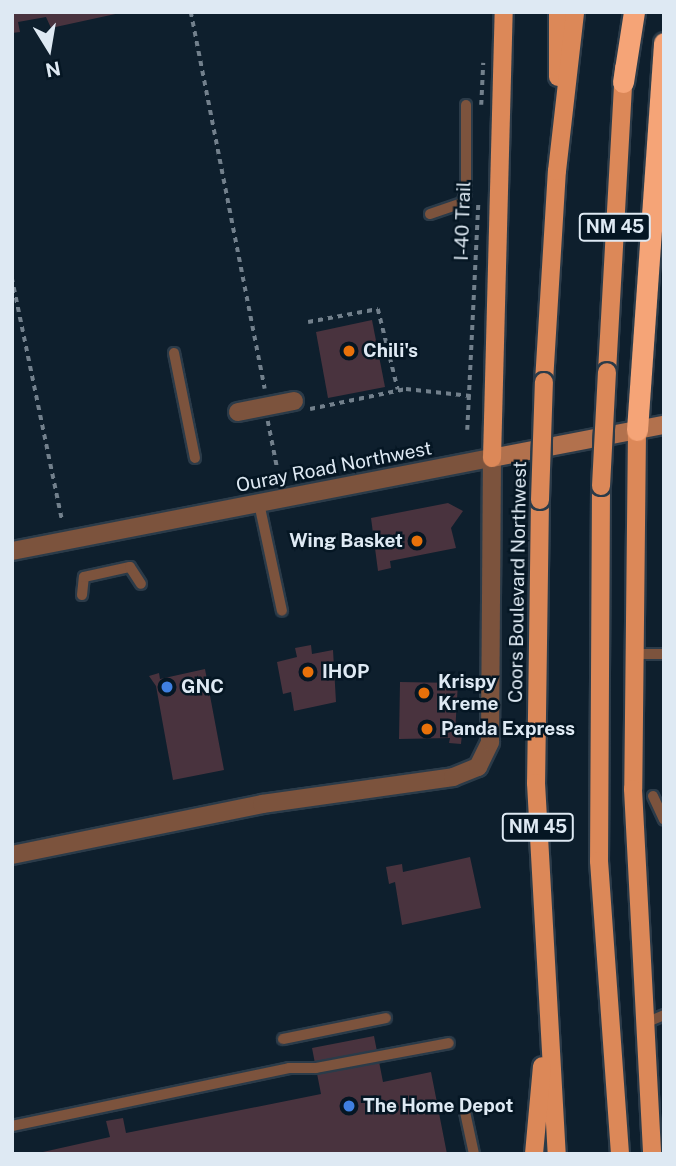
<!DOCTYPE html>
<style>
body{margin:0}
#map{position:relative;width:676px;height:1166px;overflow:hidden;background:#0e1f2d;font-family:"Public Sans",sans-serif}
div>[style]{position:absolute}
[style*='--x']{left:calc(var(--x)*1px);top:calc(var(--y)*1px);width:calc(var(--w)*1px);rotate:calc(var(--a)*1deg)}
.building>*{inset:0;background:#49333e}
.path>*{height:3.5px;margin-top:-1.75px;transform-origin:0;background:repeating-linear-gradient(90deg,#72808c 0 5px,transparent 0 10px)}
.roads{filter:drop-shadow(2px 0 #2b3b49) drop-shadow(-2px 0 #2b3b49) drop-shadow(0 2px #2b3b49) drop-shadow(0 -2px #2b3b49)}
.service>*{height:10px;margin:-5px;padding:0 5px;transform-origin:5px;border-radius:5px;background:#7c533d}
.minor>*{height:18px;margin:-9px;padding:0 9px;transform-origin:9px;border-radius:9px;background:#7c533d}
.tertiary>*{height:18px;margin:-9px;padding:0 9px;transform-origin:9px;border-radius:9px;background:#7c533d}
.secondary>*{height:18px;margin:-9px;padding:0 9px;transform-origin:9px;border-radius:9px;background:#b2714d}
.primary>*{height:18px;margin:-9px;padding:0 9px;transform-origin:9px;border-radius:9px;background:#dc8858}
.motorway>*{height:21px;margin:-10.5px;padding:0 10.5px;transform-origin:10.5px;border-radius:10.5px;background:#f5a477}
.bridges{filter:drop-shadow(2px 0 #2b3b49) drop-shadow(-2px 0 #2b3b49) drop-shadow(0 2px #2b3b49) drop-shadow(0 -2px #2b3b49)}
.primary-bridge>*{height:18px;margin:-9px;padding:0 9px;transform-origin:9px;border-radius:9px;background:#dc8858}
.dots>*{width:19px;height:19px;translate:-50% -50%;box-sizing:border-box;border:4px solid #051623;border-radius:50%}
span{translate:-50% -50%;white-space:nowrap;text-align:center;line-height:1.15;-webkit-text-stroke:5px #051623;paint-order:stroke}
.shield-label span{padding:2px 5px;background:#051623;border:2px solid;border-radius:5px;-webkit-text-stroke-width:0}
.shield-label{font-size:18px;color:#dee9f3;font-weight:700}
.street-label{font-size:19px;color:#dee9f3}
.poi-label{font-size:19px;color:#dee9f3;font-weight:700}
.left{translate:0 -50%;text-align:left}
.right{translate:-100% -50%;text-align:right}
.frame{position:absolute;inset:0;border:14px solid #dee9f3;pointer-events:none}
.north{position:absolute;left:14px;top:14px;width:70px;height:70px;-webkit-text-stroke:5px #051623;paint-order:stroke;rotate:169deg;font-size:19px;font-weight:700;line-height:28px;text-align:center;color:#dee9f3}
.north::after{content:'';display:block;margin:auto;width:24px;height:32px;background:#dee9f3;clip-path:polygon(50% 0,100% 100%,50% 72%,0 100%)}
</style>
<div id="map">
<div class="building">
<i style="clip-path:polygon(12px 12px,120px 12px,120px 13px,51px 28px,46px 17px,18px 22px,20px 32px,12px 33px)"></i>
<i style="clip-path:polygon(372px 320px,385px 387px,328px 398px,316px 332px)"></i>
<i style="clip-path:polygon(448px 503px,463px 511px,451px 528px,456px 548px,390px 561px,391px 568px,378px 571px,371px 518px)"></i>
<i style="clip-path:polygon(311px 645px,312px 654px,333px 650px,336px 702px,294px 711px,291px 692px,283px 694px,277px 662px,297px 657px,295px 648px)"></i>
<i style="clip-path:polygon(205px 669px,224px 770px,173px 780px,156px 686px,149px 676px,159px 673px,160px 679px)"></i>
<i style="clip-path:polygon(400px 682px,458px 683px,455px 733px,462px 734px,461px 744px,449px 743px,450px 738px,399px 739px)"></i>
<i style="clip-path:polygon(470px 857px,481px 908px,402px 925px,395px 882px,389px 884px,386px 867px,402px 864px,403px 872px)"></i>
<i style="clip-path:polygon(374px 1036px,383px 1082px,431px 1072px,447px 1154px,34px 1154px,110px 1137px,106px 1121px,123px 1118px,126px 1133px,321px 1094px,312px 1048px)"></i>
</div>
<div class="path">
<i style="--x:191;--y:12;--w:384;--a:78.9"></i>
<i style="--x:481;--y:105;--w:42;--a:-87.3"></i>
<i style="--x:12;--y:278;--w:246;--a:78.3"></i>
<i style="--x:308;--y:322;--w:71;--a:-10.5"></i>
<i style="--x:378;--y:309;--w:83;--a:76.1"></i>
<i style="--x:310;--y:409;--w:98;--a:-11.8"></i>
<i style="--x:406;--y:389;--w:65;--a:6.1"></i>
<i style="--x:268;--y:421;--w:47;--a:78.9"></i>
<i style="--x:467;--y:430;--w:227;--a:-87.2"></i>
</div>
<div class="roads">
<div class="service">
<i style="--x:430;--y:214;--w:34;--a:-19"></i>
<i style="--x:462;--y:203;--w:11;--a:-68"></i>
<i style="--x:466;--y:193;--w:88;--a:-90"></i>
<i style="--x:174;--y:353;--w:107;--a:78.7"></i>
<i style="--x:259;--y:503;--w:110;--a:78"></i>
<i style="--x:82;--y:595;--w:18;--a:-84"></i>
<i style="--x:84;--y:577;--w:47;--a:-12.3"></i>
<i style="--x:130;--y:567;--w:20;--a:57"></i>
<i style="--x:635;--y:654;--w:29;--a:0"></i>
<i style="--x:653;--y:796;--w:26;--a:65"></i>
<i style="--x:643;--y:1024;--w:23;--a:-23"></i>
<i style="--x:283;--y:1039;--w:105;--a:-11.5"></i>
<i style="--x:465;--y:1112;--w:43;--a:77.9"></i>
<i style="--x:12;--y:1126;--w:283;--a:-11.8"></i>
<i style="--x:289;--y:1068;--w:27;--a:0"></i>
<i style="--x:316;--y:1068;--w:135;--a:-10.6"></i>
</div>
<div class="minor">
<i style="--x:238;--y:412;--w:57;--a:-11.1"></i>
<i style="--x:12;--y:855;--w:255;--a:-11.5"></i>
<i style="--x:262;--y:804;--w:193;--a:-8"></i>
<i style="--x:453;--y:777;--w:27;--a:-22"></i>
<i style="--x:478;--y:767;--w:28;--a:-64"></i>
<i style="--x:490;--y:742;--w:284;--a:-89.6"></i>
</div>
<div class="tertiary">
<i style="--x:12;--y:551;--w:489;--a:-11"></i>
</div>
<div class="secondary">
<i style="--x:492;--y:458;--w:175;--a:-10.9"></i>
</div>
<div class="primary">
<i style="--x:558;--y:77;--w:65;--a:-90"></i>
<i style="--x:607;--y:372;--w:304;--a:-86.8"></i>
<i style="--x:544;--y:382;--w:211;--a:-86.5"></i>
<i style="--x:557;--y:171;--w:160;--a:-83.5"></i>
<i style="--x:637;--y:430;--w:359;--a:90.6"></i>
<i style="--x:633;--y:789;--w:365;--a:87"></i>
<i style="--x:492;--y:458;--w:446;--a:-88.5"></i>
<i style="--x:601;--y:486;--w:375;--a:90.3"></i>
<i style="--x:599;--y:861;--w:294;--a:85.9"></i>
<i style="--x:540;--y:500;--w:283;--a:90.8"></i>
<i style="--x:536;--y:783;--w:372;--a:86.8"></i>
<i style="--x:534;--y:1154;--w:88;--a:-84.8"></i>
</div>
<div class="motorway">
<i style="--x:623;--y:82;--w:71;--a:-81.1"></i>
<i style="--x:637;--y:430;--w:388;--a:-86"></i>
</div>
</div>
<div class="bridges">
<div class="primary-bridge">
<i style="--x:601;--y:486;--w:114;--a:-87"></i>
<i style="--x:540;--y:500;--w:118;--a:-88.1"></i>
</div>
</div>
<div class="dots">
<i style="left:349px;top:351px;background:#e8710a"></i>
<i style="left:417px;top:541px;background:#e8710a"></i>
<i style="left:308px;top:672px;background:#e8710a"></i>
<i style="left:167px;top:687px;background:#3f7fe0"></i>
<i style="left:424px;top:693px;background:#e8710a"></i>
<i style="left:427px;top:729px;background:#e8710a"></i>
<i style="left:349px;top:1106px;background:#3f7fe0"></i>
</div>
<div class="shield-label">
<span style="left:615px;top:227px">NM 45</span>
<span style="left:538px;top:827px">NM 45</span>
</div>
<div class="street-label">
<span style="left:463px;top:221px;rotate:-88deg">I-40 Trail</span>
<span style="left:334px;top:467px;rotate:-11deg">Ouray Road Northwest</span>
<span style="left:518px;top:582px;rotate:-89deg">Coors Boulevard Northwest</span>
</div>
<div class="poi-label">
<span class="left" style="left:363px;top:351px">Chili's</span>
<span class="right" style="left:403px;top:541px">Wing Basket</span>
<span class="left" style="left:322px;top:672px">IHOP</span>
<span class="left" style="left:438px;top:693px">Krispy<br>Kreme</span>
<span class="left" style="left:181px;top:687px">GNC</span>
<span class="left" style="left:441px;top:729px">Panda Express</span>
<span class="left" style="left:363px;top:1106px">The Home Depot</span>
</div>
<div class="frame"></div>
<div class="north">N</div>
</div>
